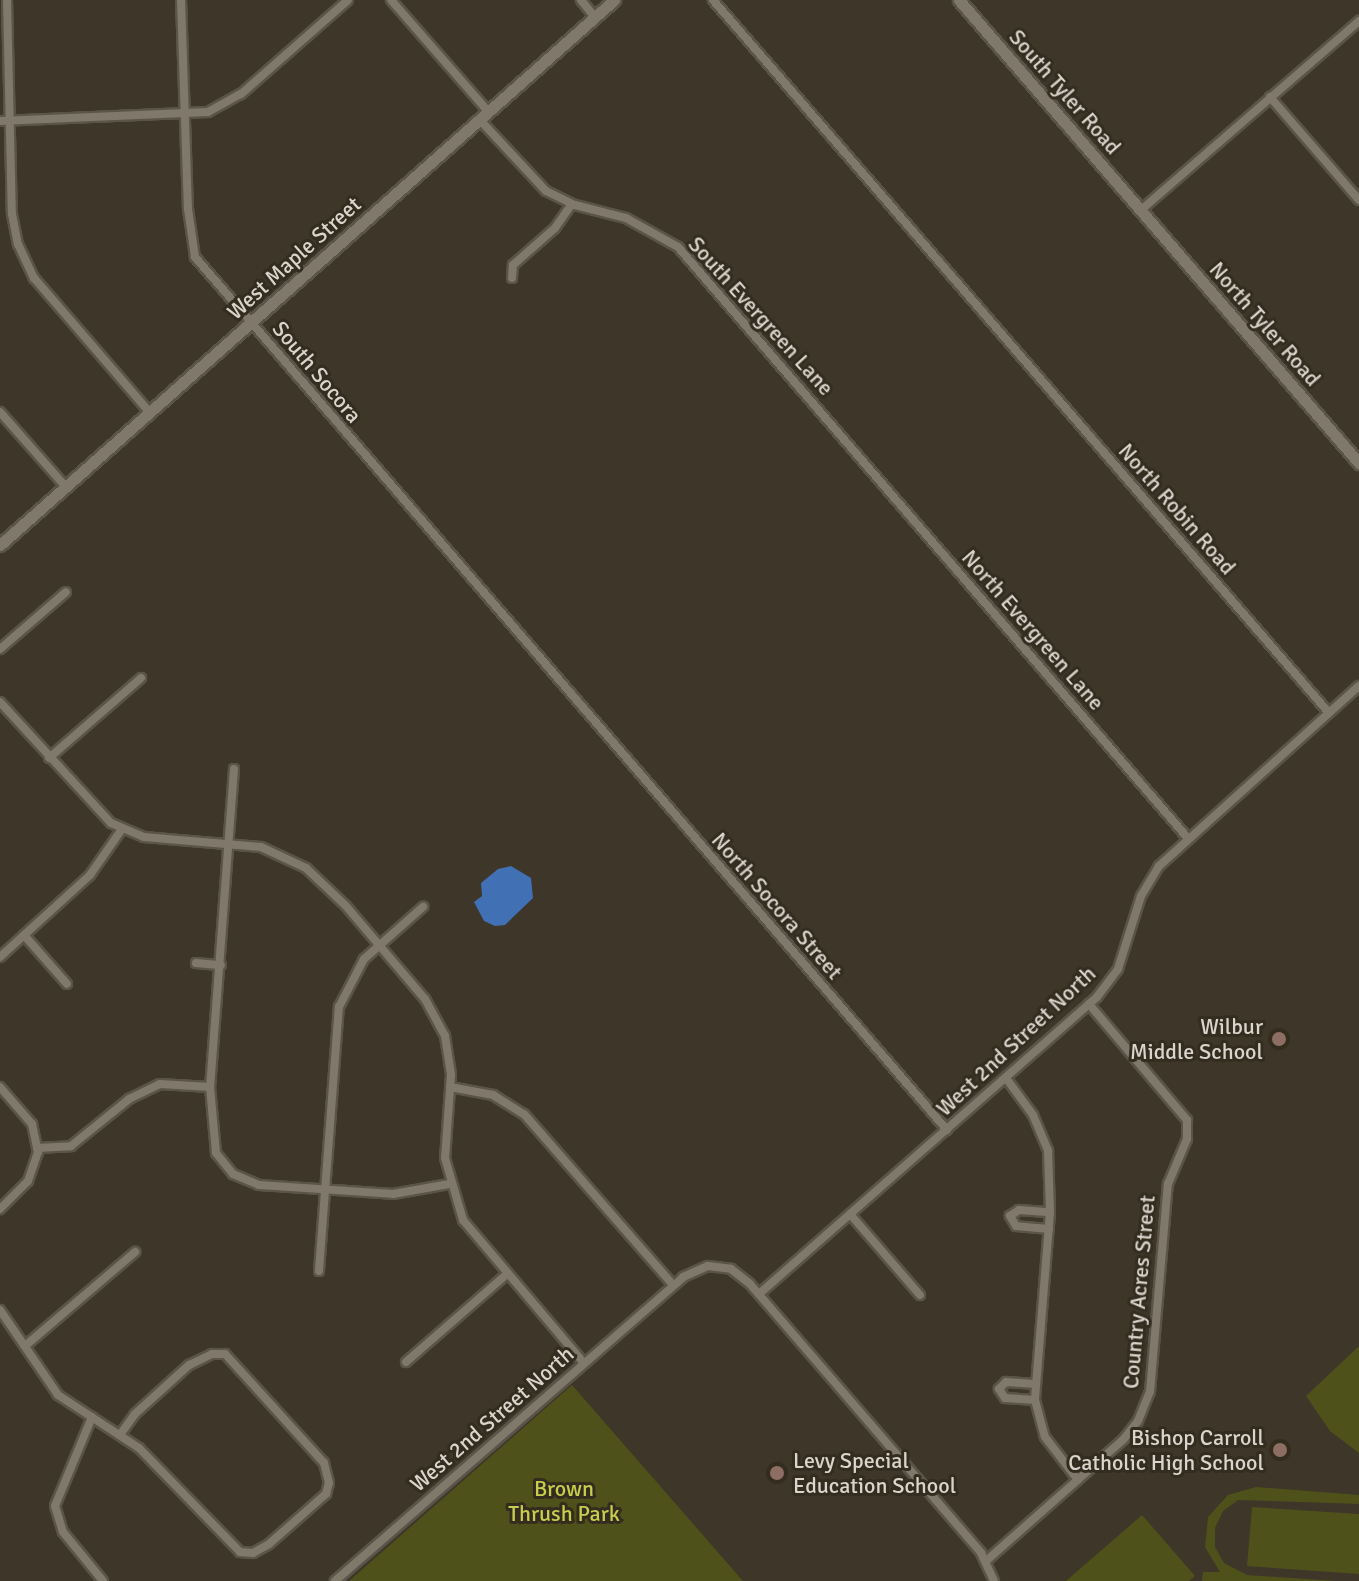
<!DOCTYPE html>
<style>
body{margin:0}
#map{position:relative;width:1359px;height:1581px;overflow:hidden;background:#3d3629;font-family:Signika,sans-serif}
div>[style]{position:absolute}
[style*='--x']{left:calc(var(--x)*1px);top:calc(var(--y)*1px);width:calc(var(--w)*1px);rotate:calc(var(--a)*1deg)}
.green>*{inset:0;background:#4f511a}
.water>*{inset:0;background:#4170b4}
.roads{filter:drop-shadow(2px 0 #5a5449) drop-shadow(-2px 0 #5a5449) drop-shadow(0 2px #5a5449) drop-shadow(0 -2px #5a5449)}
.street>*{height:8px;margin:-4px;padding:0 4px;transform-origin:4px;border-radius:4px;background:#80786a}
.secondary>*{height:11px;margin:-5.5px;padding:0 5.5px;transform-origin:5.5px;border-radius:5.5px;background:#80786a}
.dots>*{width:22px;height:22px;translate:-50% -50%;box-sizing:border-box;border:4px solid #332c1f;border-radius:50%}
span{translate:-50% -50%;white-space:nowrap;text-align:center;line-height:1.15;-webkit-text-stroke:6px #332c1f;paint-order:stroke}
.street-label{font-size:22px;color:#d9d5cd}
.poi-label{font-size:22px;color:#d9d5cd}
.right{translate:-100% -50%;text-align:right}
.left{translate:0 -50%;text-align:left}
.park-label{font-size:22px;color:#c8cd4d}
</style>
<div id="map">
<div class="green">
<i style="clip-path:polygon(1359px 1346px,1359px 1453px,1330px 1431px,1306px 1396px)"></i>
<i style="clip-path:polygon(572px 1385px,743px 1581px,349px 1581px)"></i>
<i style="clip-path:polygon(1256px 1487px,1359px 1495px,1359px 1504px,1238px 1500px,1223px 1511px,1215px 1528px,1215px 1547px,1224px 1563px,1247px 1575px,1337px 1581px,1202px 1581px,1203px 1572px,1220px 1572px,1205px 1547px,1208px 1517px,1228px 1495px)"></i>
<i style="clip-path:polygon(1252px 1507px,1359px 1514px,1359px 1574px,1247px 1566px)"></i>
<i style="clip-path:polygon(1142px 1515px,1195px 1576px,1189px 1581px,1066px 1581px)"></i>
</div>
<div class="water">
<i style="clip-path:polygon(511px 866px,531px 878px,533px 898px,505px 925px,495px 926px,484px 921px,474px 902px,482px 896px,481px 883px,498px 869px)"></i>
</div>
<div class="roads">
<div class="street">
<i style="--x:7;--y:0;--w:214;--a:88.7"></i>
<i style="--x:12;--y:214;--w:31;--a:79"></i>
<i style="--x:18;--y:244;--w:38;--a:65"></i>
<i style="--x:34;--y:278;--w:178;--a:49.3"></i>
<i style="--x:181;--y:0;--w:209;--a:88.1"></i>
<i style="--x:188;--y:209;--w:49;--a:81.7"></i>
<i style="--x:195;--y:257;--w:1152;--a:49.26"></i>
<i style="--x:391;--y:0;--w:147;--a:48.9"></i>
<i style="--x:581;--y:0;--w:22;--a:51"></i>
<i style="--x:713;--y:0;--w:942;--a:49.17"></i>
<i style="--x:1270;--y:97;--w:136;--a:49.2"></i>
<i style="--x:479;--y:119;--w:98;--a:47.1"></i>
<i style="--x:546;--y:191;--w:32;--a:26"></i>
<i style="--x:575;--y:205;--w:53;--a:14.3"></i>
<i style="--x:626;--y:218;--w:60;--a:29.1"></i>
<i style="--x:678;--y:247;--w:779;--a:49.22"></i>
<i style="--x:0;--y:121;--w:208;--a:-2.5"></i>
<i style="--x:208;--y:112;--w:38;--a:-29"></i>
<i style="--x:241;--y:94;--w:142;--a:-41.3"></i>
<i style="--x:1141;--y:210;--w:289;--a:-40.9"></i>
<i style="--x:512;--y:278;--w:13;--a:-86"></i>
<i style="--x:513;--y:265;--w:56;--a:-41.4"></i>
<i style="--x:555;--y:228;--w:29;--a:-55"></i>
<i style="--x:0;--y:412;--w:100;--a:48.7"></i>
<i style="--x:0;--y:649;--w:87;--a:-40.8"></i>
<i style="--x:0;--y:702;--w:164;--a:47.5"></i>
<i style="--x:111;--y:823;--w:36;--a:23"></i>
<i style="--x:144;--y:837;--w:117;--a:4.9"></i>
<i style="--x:261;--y:847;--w:50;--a:25"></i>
<i style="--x:306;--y:868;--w:55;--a:43.5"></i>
<i style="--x:346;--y:906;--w:122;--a:49.7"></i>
<i style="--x:425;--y:999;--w:42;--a:61.6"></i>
<i style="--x:445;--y:1036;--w:39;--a:81"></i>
<i style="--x:451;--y:1075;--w:83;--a:94.1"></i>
<i style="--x:445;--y:1158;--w:65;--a:73.8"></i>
<i style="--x:463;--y:1220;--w:187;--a:49.8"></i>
<i style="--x:49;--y:758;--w:122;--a:-41"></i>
<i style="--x:234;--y:769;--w:319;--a:94.3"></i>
<i style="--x:210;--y:1087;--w:66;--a:84.8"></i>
<i style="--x:216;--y:1153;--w:27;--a:51"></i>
<i style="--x:233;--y:1174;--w:28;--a:23"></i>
<i style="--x:259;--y:1185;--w:134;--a:3.8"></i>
<i style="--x:393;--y:1194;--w:57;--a:-10.1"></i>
<i style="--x:24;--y:935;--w:65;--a:48.7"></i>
<i style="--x:0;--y:957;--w:122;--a:-42.3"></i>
<i style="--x:90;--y:875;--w:56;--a:-55.2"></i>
<i style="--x:196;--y:963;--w:25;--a:5"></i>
<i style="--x:1006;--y:1078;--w:46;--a:53.9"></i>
<i style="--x:1033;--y:1115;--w:39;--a:67"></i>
<i style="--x:1048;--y:1151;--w:61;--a:88.1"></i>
<i style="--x:1050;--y:1212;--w:189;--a:94.6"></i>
<i style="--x:1035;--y:1400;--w:38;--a:75"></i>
<i style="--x:1045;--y:1437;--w:54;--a:52.5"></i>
<i style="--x:0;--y:1087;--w:49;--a:49.1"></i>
<i style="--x:32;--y:1124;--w:29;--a:78"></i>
<i style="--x:38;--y:1152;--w:31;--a:109"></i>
<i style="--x:28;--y:1181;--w:40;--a:135"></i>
<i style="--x:450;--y:1087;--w:44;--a:10.5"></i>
<i style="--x:493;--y:1095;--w:36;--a:32"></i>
<i style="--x:524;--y:1114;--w:227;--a:48.9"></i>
<i style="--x:37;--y:1148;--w:34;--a:-3"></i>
<i style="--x:71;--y:1146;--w:75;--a:-39"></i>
<i style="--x:129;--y:1099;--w:34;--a:-26"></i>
<i style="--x:160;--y:1084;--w:50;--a:3.4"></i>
<i style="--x:850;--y:1214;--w:107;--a:49.2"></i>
<i style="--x:1049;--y:1229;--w:33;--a:-175"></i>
<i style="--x:1016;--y:1226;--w:12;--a:-121"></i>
<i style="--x:1010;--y:1216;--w:11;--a:-34"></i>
<i style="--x:1019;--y:1210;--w:31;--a:4"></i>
<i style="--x:319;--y:1271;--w:265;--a:-85.7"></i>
<i style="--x:339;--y:1007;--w:54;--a:-62.5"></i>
<i style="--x:364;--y:959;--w:79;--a:-41.4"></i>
<i style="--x:759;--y:1294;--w:450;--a:-41.3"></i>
<i style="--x:1097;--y:997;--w:35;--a:-53"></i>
<i style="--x:1118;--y:969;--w:77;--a:-72.5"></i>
<i style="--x:1141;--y:896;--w:35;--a:-59"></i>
<i style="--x:1159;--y:866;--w:269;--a:-42"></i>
<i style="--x:0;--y:1310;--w:103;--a:55.7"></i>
<i style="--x:58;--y:1395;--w:97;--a:33.2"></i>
<i style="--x:139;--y:1448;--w:145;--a:45.8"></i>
<i style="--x:240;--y:1552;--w:13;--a:4"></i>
<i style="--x:253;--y:1553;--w:18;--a:-29"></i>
<i style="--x:269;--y:1544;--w:76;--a:-41.3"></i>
<i style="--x:326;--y:1494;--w:11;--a:-75"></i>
<i style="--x:329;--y:1483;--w:21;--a:-104"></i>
<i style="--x:324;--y:1463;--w:147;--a:-132.2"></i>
<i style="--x:225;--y:1354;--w:13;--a:180"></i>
<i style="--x:212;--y:1354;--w:25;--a:154"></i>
<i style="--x:189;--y:1365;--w:73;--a:137.8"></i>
<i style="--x:135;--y:1414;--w:26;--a:126"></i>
<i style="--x:25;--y:1346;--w:145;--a:-40.5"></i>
<i style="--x:406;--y:1362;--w:134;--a:-41.1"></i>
<i style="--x:1035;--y:1400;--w:30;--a:-176"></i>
<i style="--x:1005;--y:1398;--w:11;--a:-124"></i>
<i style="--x:999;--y:1389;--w:10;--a:-45"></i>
<i style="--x:1006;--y:1382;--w:30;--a:4"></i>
<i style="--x:92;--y:1417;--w:96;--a:112.6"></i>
<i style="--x:55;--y:1506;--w:27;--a:73"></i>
<i style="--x:63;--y:1532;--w:63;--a:50.8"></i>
<i style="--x:986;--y:1561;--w:183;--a:-41.5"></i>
<i style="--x:1123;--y:1440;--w:24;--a:-52"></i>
<i style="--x:1138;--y:1421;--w:31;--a:-68"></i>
<i style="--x:1150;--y:1392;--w:209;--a:-85.1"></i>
<i style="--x:1168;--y:1184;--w:49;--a:-67.1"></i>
<i style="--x:1187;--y:1139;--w:19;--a:-90"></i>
<i style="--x:1187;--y:1120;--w:152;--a:-130.2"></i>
<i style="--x:335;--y:1581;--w:462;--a:-41.1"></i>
<i style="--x:683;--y:1277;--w:27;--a:-24"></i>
<i style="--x:708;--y:1266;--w:23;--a:7"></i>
<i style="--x:731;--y:1269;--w:24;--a:38"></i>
<i style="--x:750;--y:1284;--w:355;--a:49.3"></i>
<i style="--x:981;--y:1553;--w:31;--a:65"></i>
</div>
<div class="secondary">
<i style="--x:959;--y:0;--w:612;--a:49.18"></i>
<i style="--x:0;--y:545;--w:821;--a:-41.59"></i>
</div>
</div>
<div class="dots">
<i style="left:1279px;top:1039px;background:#8d6e63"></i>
<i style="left:1280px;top:1450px;background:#8d6e63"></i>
<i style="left:777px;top:1473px;background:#8d6e63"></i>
</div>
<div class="street-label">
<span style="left:1065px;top:92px;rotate:49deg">South Tyler Road</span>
<span style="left:294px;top:258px;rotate:-42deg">West Maple Street</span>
<span style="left:761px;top:316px;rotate:48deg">South Evergreen Lane</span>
<span style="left:1265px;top:324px;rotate:49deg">North Tyler Road</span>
<span style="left:317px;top:372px;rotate:50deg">South Socora</span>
<span style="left:1177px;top:509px;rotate:49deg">North Robin Road</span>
<span style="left:1033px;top:630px;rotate:49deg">North Evergreen Lane</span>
<span style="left:777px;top:906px;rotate:49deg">North Socora Street</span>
<span style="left:1016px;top:1041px;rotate:-43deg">West 2nd Street North</span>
<span style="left:1139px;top:1292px;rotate:-85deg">Country Acres Street</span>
<span style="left:492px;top:1419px;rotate:-41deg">West 2nd Street North</span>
</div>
<div class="poi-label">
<span class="right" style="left:1263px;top:1039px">Wilbur<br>Middle School</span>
<span class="right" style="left:1264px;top:1450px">Bishop Carroll<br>Catholic High School</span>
<span class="left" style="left:793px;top:1473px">Levy Special<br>Education School</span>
</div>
<div class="park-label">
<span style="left:564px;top:1501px">Brown<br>Thrush Park</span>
</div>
</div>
